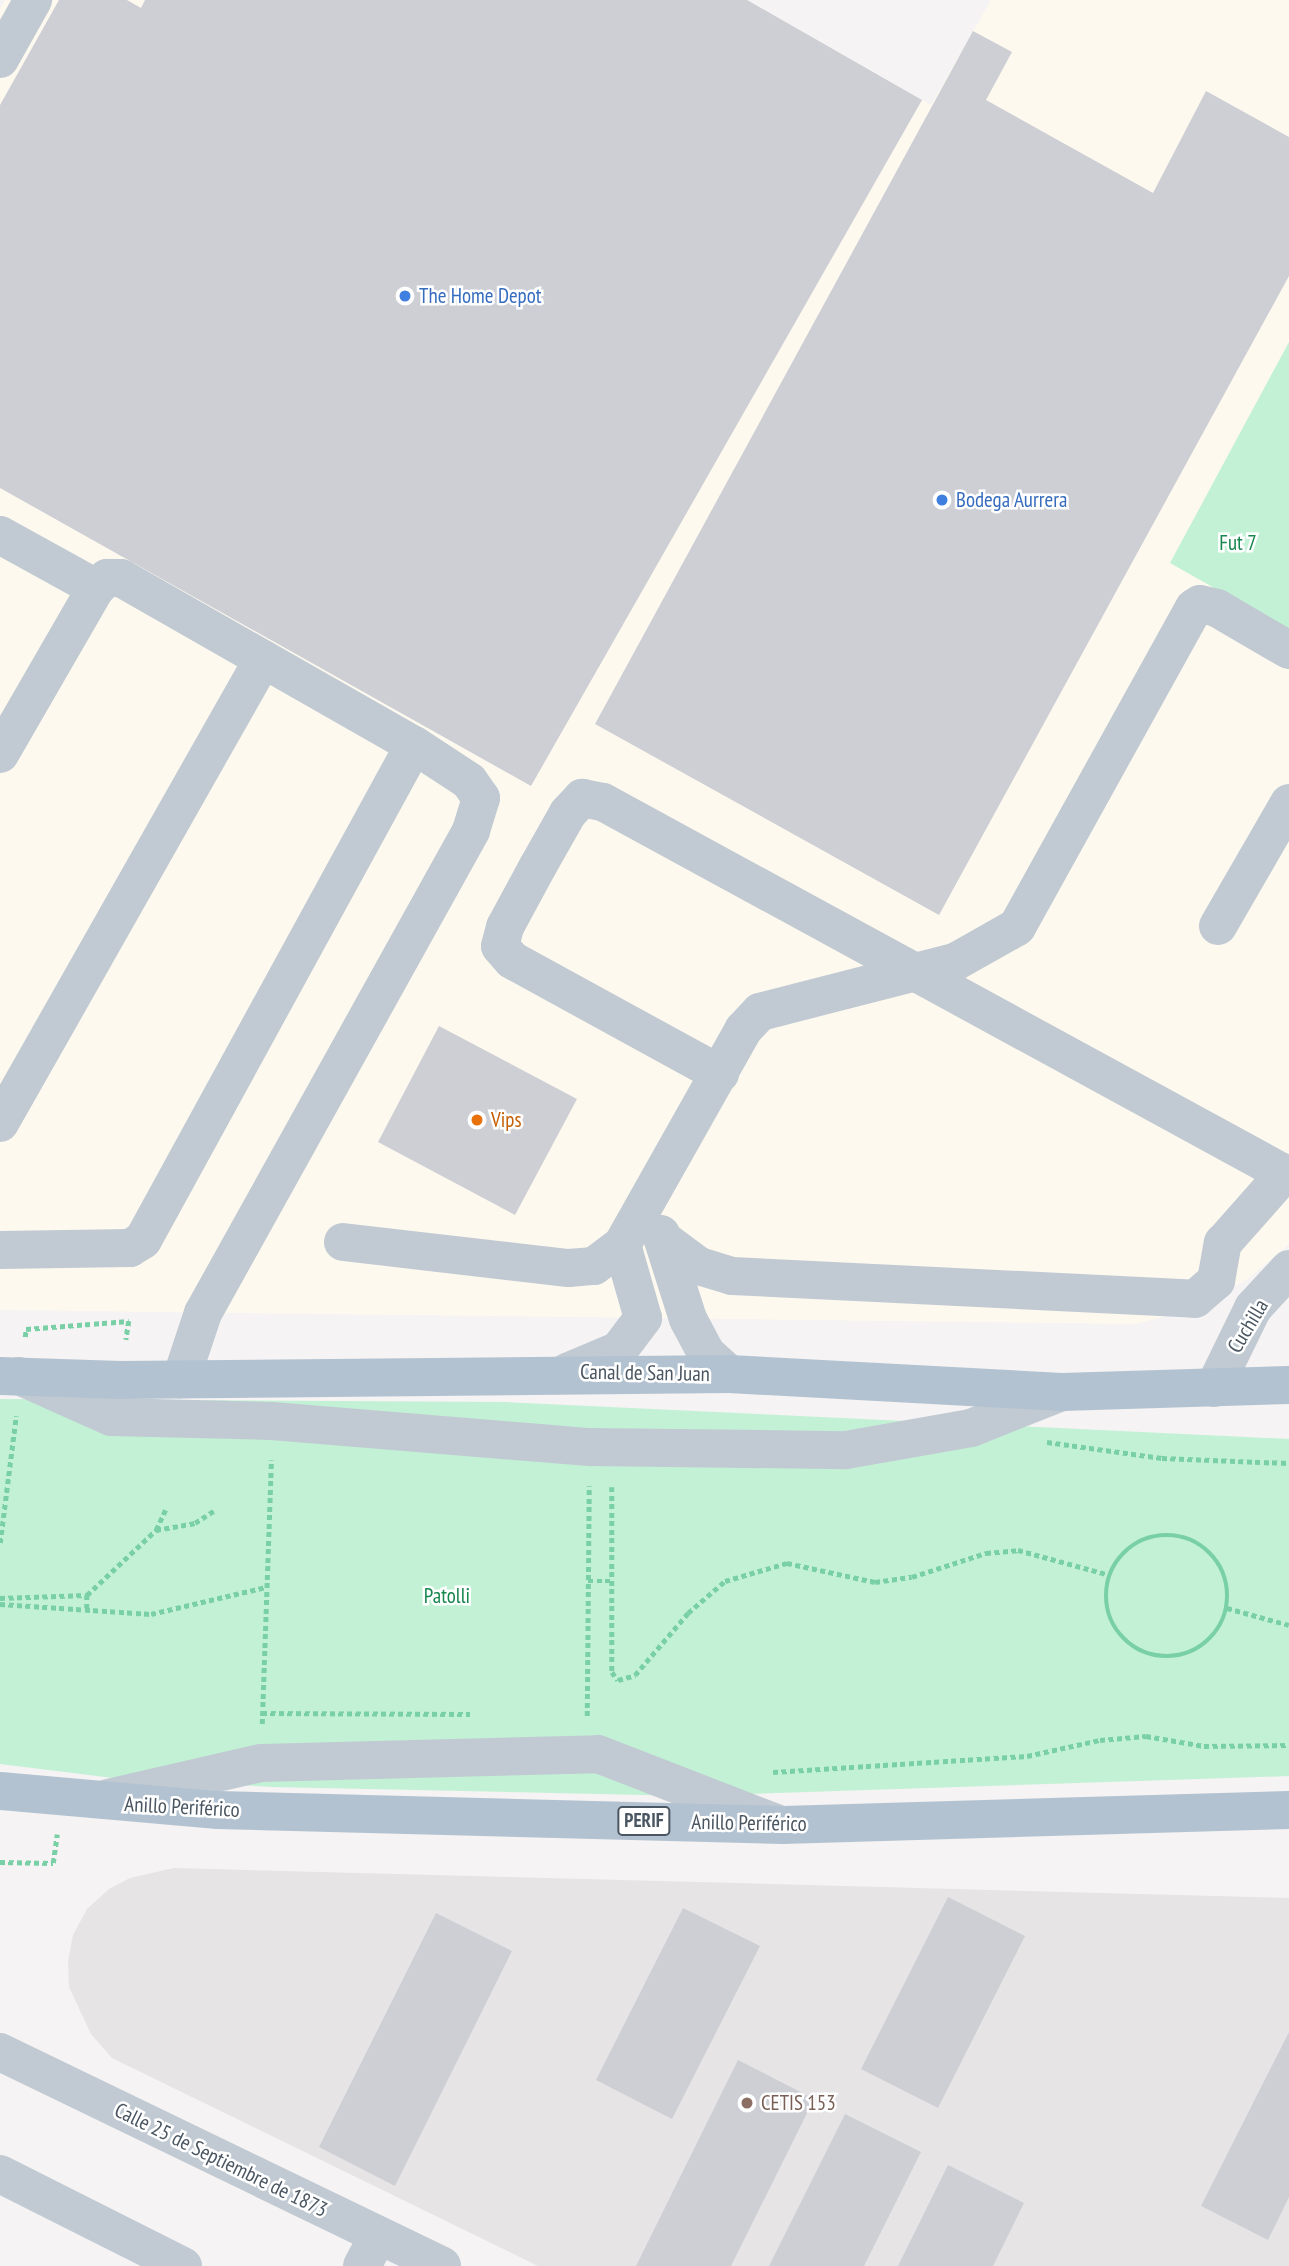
<!DOCTYPE html>
<meta charset="utf-8">
<style>
body{margin:0}
#map{position:relative;width:1289px;height:2266px;overflow:hidden;background:#f5f3f3;font-family:"PT Sans Narrow",sans-serif}
div>[style]{position:absolute}
[style*='--x']{left:calc(var(--x)*1px);top:calc(var(--y)*1px);width:calc(var(--w)*1px);rotate:calc(var(--a)*1deg)}
.commercial>*{inset:0;background:#fdf9ef}
.education>*{inset:0;background:#e6e4e5}
.green>*{inset:0;background:#c3f1d5}
.building>*{inset:0;background:#cdcfd5}
.path>*{height:4.5px;margin-top:-2.25px;transform-origin:0;background:repeating-linear-gradient(90deg,#7ad0a6 0 5px,transparent 0 8.5px)}
.path>.ring{margin:-2.25px;padding:0;box-sizing:content-box;background:none;border:4.5px solid #7ad0a6;border-radius:50%}
.minor>*{height:38px;margin:-19px;padding:0 19px;transform-origin:19px;border-radius:19px;background:#c1cad2}
.major>*{height:38px;margin:-19px;padding:0 19px;transform-origin:19px;border-radius:19px;background:#b3c2d1}
.dots>*{width:19px;height:19px;translate:-50% -50%;box-sizing:border-box;border:4px solid #fff;border-radius:50%}
span{translate:-50% -50%;white-space:nowrap;text-align:center;line-height:1.15;-webkit-text-stroke:5px #fff;paint-order:stroke}
.shield-label span{padding:2px 5px;background:#fff;border:2px solid;border-radius:5px;-webkit-text-stroke-width:0}
.shield-label{font-size:19px;color:#4a5661;font-weight:700}
.shop-label{font-size:21px;color:#366cbe}
.left{translate:0 -50%;text-align:left}
.park-label{font-size:21px;color:#17864f}
.food-label{font-size:21px;color:#c56008}
.street-label{font-size:21px;color:#4a5661}
.education-label{font-size:21px;color:#785e54}
</style>
<div id="map">
<div class="commercial">
<i style="clip-path:polygon(5px 0,747px 0,931px 105px,991px 0,1289px 0,1289px 1244px,1249px 1278px,1199px 1308px,1135px 1324px,0 1310px,0 9px)"></i>
</div>
<div class="education">
<i style="clip-path:polygon(174px 1868px,1289px 1898px,1289px 2266px,538px 2266px,112px 2058px,91px 2034px,69px 1987px,68px 1961px,73px 1935px,87px 1909px,109px 1889px,130px 1878px)"></i>
</div>
<div class="green">
<i style="clip-path:polygon(1289px 342px,1289px 630px,1170px 563px)"></i>
<i style="clip-path:polygon(0 1399px,505px 1402px,1289px 1439px,1289px 1776px,690px 1796px,273px 1787px,113px 1778px,0 1764px)"></i>
</div>
<div class="building">
<i style="clip-path:polygon(59px 0,127px 0,141px 8px,145px 0,747px 0,922px 100px,531px 786px,0 488px,0 105px)"></i>
<i style="clip-path:polygon(973px 31px,1012px 52px,986px 100px,1153px 193px,1206px 91px,1289px 137px,1289px 276px,939px 915px,595px 724px)"></i>
<i style="clip-path:polygon(439px 1026px,577px 1099px,515px 1215px,378px 1142px)"></i>
<i style="clip-path:polygon(948px 1897px,1025px 1936px,938px 2108px,861px 2069px)"></i>
<i style="clip-path:polygon(683px 1908px,760px 1946px,672px 2119px,596px 2080px)"></i>
<i style="clip-path:polygon(436px 1913px,512px 1951px,395px 2186px,319px 2147px)"></i>
<i style="clip-path:polygon(1289px 2032px,1289px 2197px,1268px 2240px,1201px 2206px)"></i>
<i style="clip-path:polygon(738px 2060px,814px 2099px,731px 2266px,636px 2266px)"></i>
<i style="clip-path:polygon(845px 2114px,921px 2152px,864px 2266px,769px 2266px)"></i>
<i style="clip-path:polygon(948px 2165px,1024px 2203px,993px 2266px,898px 2266px)"></i>
</div>
<div class="path">
<i style="--x:25;--y:1337;--w:8;--a:-83"></i>
<i style="--x:26;--y:1329;--w:103;--a:-4.4"></i>
<i style="--x:129;--y:1321;--w:19;--a:99"></i>
<i style="--x:1047;--y:1442;--w:116;--a:7.9"></i>
<i style="--x:1162;--y:1458;--w:127;--a:2.3"></i>
<i style="--x:612;--y:1487;--w:185;--a:90"></i>
<i style="--x:612;--y:1672;--w:10;--a:53"></i>
<i style="--x:618;--y:1680;--w:18;--a:-16"></i>
<i style="--x:635;--y:1675;--w:82;--a:-49.5"></i>
<i style="--x:688;--y:1613;--w:49;--a:-40.9"></i>
<i style="--x:725;--y:1581;--w:65;--a:-16.2"></i>
<i style="--x:787;--y:1563;--w:90;--a:12.2"></i>
<i style="--x:875;--y:1582;--w:37;--a:-8"></i>
<i style="--x:912;--y:1577;--w:78;--a:-18"></i>
<i style="--x:986;--y:1553;--w:32;--a:-5"></i>
<i style="--x:1018;--y:1550;--w:95;--a:15.2"></i>
<i style="--x:156;--y:1530;--w:23;--a:-65"></i>
<i class="ring" style="left:1106px;top:1535px;width:117.5px;height:117.5px"></i>
<i style="--x:0;--y:1543;--w:128;--a:-82.8"></i>
<i style="--x:588;--y:1581;--w:25;--a:0"></i>
<i style="--x:87;--y:1595;--w:95;--a:-43.3"></i>
<i style="--x:156;--y:1530;--w:40;--a:-10"></i>
<i style="--x:195;--y:1523;--w:24;--a:-33"></i>
<i style="--x:0;--y:1598;--w:87;--a:-2"></i>
<i style="--x:87;--y:1595;--w:13;--a:90"></i>
<i style="--x:0;--y:1604;--w:151;--a:3.8"></i>
<i style="--x:151;--y:1614;--w:118;--a:-13.2"></i>
<i style="--x:1227;--y:1608;--w:64;--a:15.3"></i>
<i style="--x:262;--y:1713;--w:208;--a:0.3"></i>
<i style="--x:587;--y:1716;--w:230;--a:-89.5"></i>
<i style="--x:262;--y:1724;--w:264;--a:-88"></i>
<i style="--x:773;--y:1772;--w:255;--a:-3.6"></i>
<i style="--x:1027;--y:1756;--w:75;--a:-12.4"></i>
<i style="--x:1100;--y:1740;--w:46;--a:-5"></i>
<i style="--x:1146;--y:1736;--w:59;--a:9.8"></i>
<i style="--x:1204;--y:1746;--w:85;--a:-0.7"></i>
<i style="--x:0;--y:1862;--w:53;--a:1.1"></i>
<i style="--x:53;--y:1863;--w:29;--a:-82"></i>
</div>
<div class="minor">
<i style="--x:0;--y:59;--w:68;--a:-60.8"></i>
<i style="--x:0;--y:535;--w:110;--a:28.9"></i>
<i style="--x:0;--y:754;--w:192;--a:-60"></i>
<i style="--x:96;--y:588;--w:15;--a:-42"></i>
<i style="--x:107;--y:578;--w:14;--a:0"></i>
<i style="--x:121;--y:578;--w:337;--a:29.7"></i>
<i style="--x:414;--y:745;--w:66;--a:33.2"></i>
<i style="--x:469;--y:781;--w:21;--a:55"></i>
<i style="--x:481;--y:798;--w:34;--a:107"></i>
<i style="--x:471;--y:831;--w:551;--a:119.07"></i>
<i style="--x:203;--y:1313;--w:70;--a:108.4"></i>
<i style="--x:1218;--y:926;--w:142;--a:-60"></i>
<i style="--x:720;--y:1074;--w:237;--a:-151.3"></i>
<i style="--x:512;--y:960;--w:18;--a:-131"></i>
<i style="--x:500;--y:946;--w:20;--a:-75"></i>
<i style="--x:505;--y:927;--w:69;--a:-61.6"></i>
<i style="--x:538;--y:866;--w:61;--a:-60.5"></i>
<i style="--x:568;--y:813;--w:21;--a:-47"></i>
<i style="--x:582;--y:798;--w:21;--a:11"></i>
<i style="--x:603;--y:802;--w:781;--a:28.6"></i>
<i style="--x:0;--y:1123;--w:533;--a:-60.45"></i>
<i style="--x:661;--y:1234;--w:89;--a:72.4"></i>
<i style="--x:688;--y:1319;--w:40;--a:62"></i>
<i style="--x:707;--y:1354;--w:30;--a:42"></i>
<i style="--x:664;--y:1240;--w:44;--a:36.6"></i>
<i style="--x:699;--y:1266;--w:34;--a:17"></i>
<i style="--x:732;--y:1276;--w:464;--a:2.8"></i>
<i style="--x:1195;--y:1299;--w:28;--a:-41"></i>
<i style="--x:1216;--y:1281;--w:39;--a:-80"></i>
<i style="--x:1223;--y:1243;--w:94;--a:-48.5"></i>
<i style="--x:343;--y:1242;--w:227;--a:6.6"></i>
<i style="--x:569;--y:1268;--w:25;--a:-5"></i>
<i style="--x:594;--y:1266;--w:35;--a:-37"></i>
<i style="--x:622;--y:1245;--w:247;--a:-60.6"></i>
<i style="--x:743;--y:1030;--w:25;--a:-47"></i>
<i style="--x:760;--y:1012;--w:201;--a:-14.4"></i>
<i style="--x:955;--y:962;--w:71;--a:-29.4"></i>
<i style="--x:1017;--y:927;--w:365;--a:-61"></i>
<i style="--x:1194;--y:608;--w:7;--a:-34"></i>
<i style="--x:1200;--y:604;--w:17;--a:13"></i>
<i style="--x:1217;--y:608;--w:83;--a:30.3"></i>
<i style="--x:0;--y:1250;--w:130;--a:-0.9"></i>
<i style="--x:130;--y:1248;--w:15;--a:-32"></i>
<i style="--x:143;--y:1240;--w:564;--a:-61.3"></i>
<i style="--x:567;--y:1372;--w:56;--a:-22.9"></i>
<i style="--x:619;--y:1350;--w:40;--a:-53"></i>
<i style="--x:643;--y:1318;--w:76;--a:-106"></i>
<i style="--x:19;--y:1376;--w:101;--a:24"></i>
<i style="--x:111;--y:1417;--w:161;--a:1.4"></i>
<i style="--x:272;--y:1421;--w:319;--a:4.7"></i>
<i style="--x:590;--y:1447;--w:256;--a:0.7"></i>
<i style="--x:846;--y:1450;--w:127;--a:-10"></i>
<i style="--x:971;--y:1428;--w:98;--a:-21.6"></i>
<i style="--x:1214;--y:1388;--w:89;--a:-64"></i>
<i style="--x:1253;--y:1308;--w:53;--a:-47.3"></i>
<i style="--x:108;--y:1798;--w:157;--a:-12.9"></i>
<i style="--x:261;--y:1763;--w:337;--a:-1.5"></i>
<i style="--x:598;--y:1754;--w:191;--a:21.2"></i>
<i style="--x:0;--y:2052;--w:491;--a:25.8"></i>
<i style="--x:0;--y:2174;--w:205;--a:26.7"></i>
<i style="--x:362;--y:2266;--w:34;--a:-62"></i>
</div>
<div class="major">
<i style="--x:0;--y:1376;--w:121;--a:1.9"></i>
<i style="--x:121;--y:1380;--w:608;--a:-0.57"></i>
<i style="--x:729;--y:1374;--w:333;--a:3.1"></i>
<i style="--x:1062;--y:1392;--w:227;--a:-1.8"></i>
<i style="--x:0;--y:1791;--w:219;--a:5"></i>
<i style="--x:218;--y:1810;--w:565;--a:1.52"></i>
<i style="--x:783;--y:1825;--w:506;--a:-1.7"></i>
</div>
<div class="dots">
<i style="left:405px;top:296px;background:#3f7fe0"></i>
<i style="left:942px;top:500px;background:#3f7fe0"></i>
<i style="left:477px;top:1120px;background:#e8710a"></i>
<i style="left:747px;top:2103px;background:#8d6e63"></i>
</div>
<div class="shield-label">
<span style="left:644px;top:1821px">PERIF</span>
</div>
<div class="shop-label">
<span class="left" style="left:419px;top:296px">The Home Depot</span>
<span class="left" style="left:956px;top:500px">Bodega Aurrera</span>
</div>
<div class="park-label">
<span style="left:1238px;top:543px">Fut 7</span>
<span style="left:447px;top:1596px">Patolli</span>
</div>
<div class="food-label">
<span class="left" style="left:491px;top:1120px">Vips</span>
</div>
<div class="street-label">
<span style="left:1248px;top:1326px;rotate:-59deg">Cuchilla</span>
<span style="left:645px;top:1373px;rotate:1deg">Canal de San Juan</span>
<span style="left:182px;top:1807px;rotate:3deg">Anillo Periférico</span>
<span style="left:749px;top:1823px;rotate:1deg">Anillo Periférico</span>
<span style="left:221px;top:2160px;rotate:26deg">Calle 25 de Septiembre de 1873</span>
</div>
<div class="education-label">
<span class="left" style="left:761px;top:2103px">CETIS 153</span>
</div>
</div>
